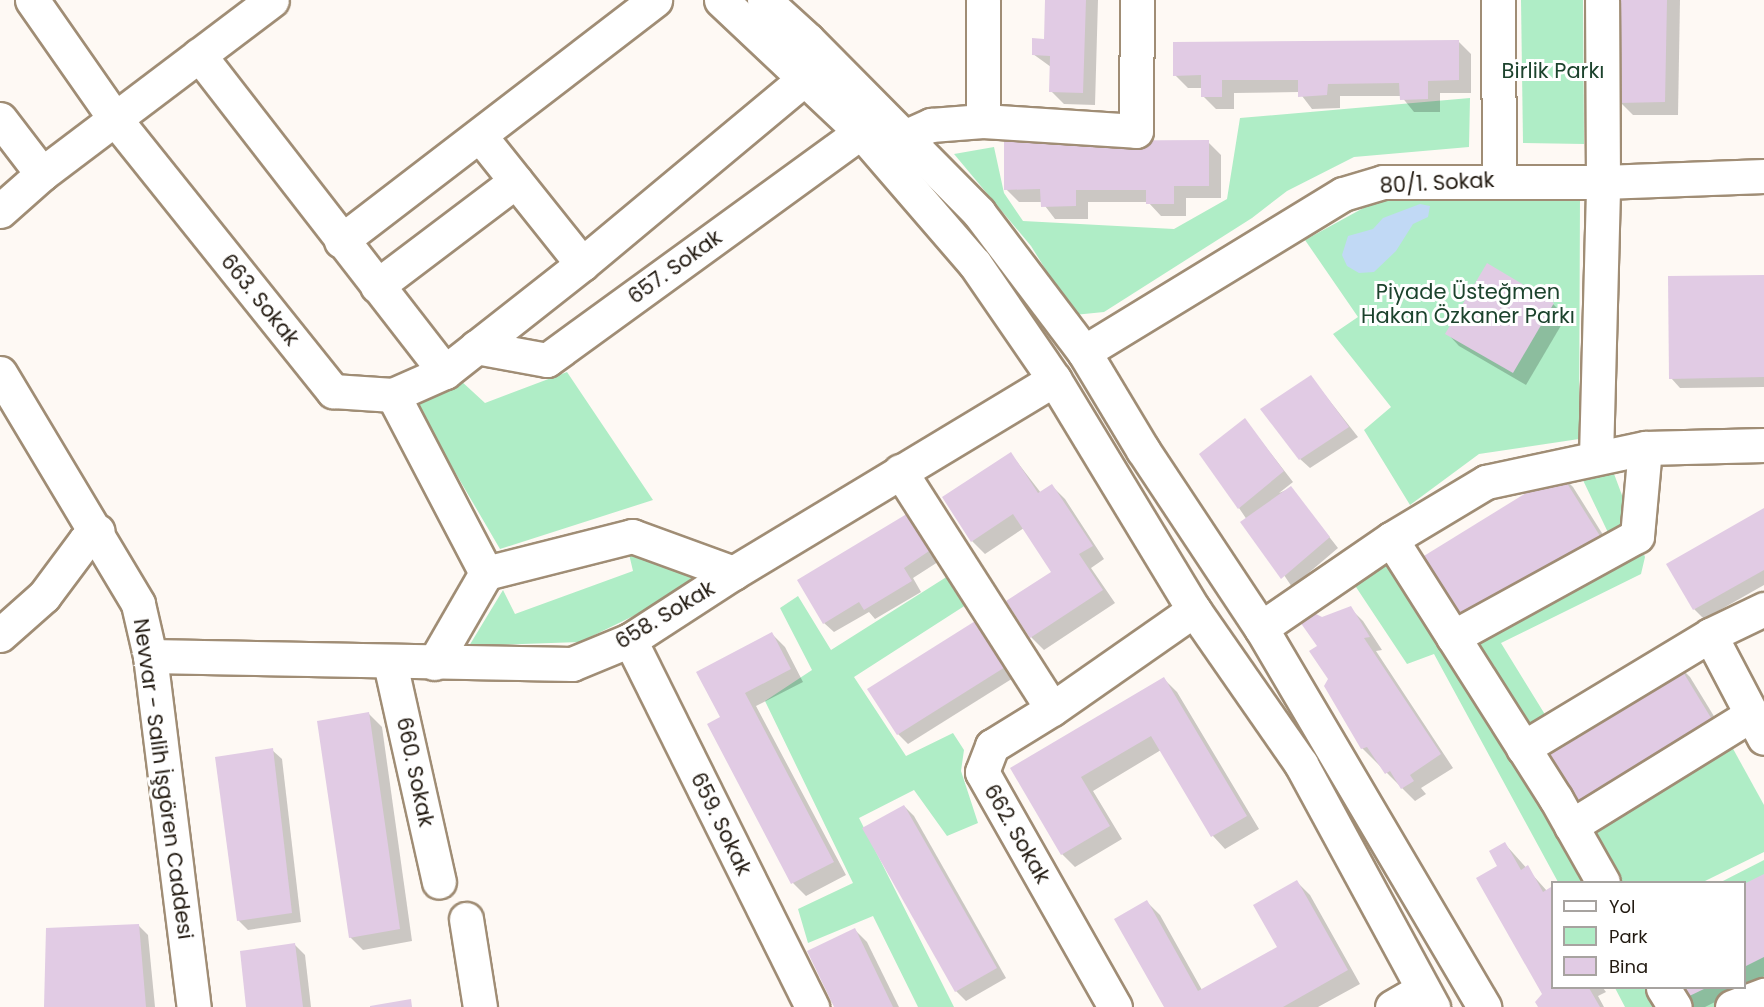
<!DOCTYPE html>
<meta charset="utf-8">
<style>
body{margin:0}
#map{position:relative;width:1764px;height:1007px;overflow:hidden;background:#fef9f4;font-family:Poppins,sans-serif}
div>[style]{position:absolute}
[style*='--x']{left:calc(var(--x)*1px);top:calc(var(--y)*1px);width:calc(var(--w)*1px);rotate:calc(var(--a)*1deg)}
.green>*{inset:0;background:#afedc6}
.water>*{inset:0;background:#c1d9f5}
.shadow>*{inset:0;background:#0003}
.building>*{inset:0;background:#e1cbe4}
.roads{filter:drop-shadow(2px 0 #a08d75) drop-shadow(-2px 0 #a08d75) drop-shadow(0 2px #a08d75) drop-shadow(0 -2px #a08d75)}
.minor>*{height:33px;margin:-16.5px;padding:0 16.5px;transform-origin:16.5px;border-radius:16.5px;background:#fff}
span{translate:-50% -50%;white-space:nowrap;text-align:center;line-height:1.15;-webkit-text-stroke:6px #fff;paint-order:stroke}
.park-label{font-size:21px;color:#1c432d}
.street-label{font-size:21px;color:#221a11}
.legend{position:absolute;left:1551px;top:881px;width:195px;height:108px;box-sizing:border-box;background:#fff;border:2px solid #a7a3a0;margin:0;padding:8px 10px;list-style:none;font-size:18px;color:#221a11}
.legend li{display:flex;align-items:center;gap:12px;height:30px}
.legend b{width:30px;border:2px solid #a7a3a0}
</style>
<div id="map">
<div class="green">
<i style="clip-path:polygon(1521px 0,1583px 0,1584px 144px,1523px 143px)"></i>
<i style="clip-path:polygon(1470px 98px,1469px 147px,1354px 157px,1287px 191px,1252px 218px,1104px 312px,1074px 315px,1031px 246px,954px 154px,994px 147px,1004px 193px,1023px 221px,1174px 229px,1227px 199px,1240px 118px)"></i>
<i style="clip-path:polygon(1387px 195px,1580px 196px,1579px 439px,1479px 454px,1410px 505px,1364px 430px,1391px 407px,1333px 334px,1358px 317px,1305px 240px)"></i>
<i style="clip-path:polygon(567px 372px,653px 500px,500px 549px,414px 402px,460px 380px,485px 403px)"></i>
<i style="clip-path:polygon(1610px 463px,1645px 557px,1641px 574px,1501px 643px,1549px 721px,1608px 882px,1558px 882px,1434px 654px,1407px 664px,1350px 578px,1393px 549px,1463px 640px,1614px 545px,1581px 476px)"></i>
<i style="clip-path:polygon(651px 550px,684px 565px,699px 584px,580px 642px,469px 646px,503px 590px,515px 614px,633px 571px,629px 554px)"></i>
<i style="clip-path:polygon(948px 576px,969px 603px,854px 677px,906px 756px,953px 733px,964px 750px,961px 771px,978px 823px,947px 836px,914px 790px,859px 818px,954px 1007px,918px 1007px,873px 916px,808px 943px,798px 909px,853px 883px,765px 701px,812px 670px,780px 608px,798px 596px,831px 650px)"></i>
<i style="clip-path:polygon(1726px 736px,1764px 805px,1764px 852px,1703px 882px,1614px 882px,1580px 828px)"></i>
<i style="clip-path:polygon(1764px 860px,1764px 1007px,1625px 1007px,1615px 988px,1744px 988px,1744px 882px,1721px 882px)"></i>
</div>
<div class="water">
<i style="clip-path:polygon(1420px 204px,1430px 206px,1428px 217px,1413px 224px,1396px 251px,1374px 272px,1359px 273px,1347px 266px,1342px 255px,1348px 236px,1373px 229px,1383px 218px)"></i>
</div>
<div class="shadow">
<i style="clip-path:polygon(1046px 0,1098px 0,1095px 105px,1064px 104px,1051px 91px,1051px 67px,1033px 54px,1045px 40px)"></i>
<i style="clip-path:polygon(1620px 0,1680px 0,1678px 115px,1633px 115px,1620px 102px)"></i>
<i style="clip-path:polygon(1458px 41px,1471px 54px,1471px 93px,1440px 93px,1440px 112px,1414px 112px,1401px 96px,1340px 96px,1340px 108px,1312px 109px,1299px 92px,1234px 93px,1234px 109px,1216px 109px,1203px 96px,1202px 88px,1188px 88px,1175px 75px)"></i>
<i style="clip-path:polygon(1208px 142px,1221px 155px,1221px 198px,1186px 198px,1186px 216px,1161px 216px,1148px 202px,1088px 202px,1088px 219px,1055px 219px,1042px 202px,1019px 202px,1006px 189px)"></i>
<i style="clip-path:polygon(1487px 265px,1553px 304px,1566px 317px,1526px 385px,1459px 346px,1447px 333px)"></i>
<i style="clip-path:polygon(1764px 277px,1764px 387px,1680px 388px,1671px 378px)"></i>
<i style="clip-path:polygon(1311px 377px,1358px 437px,1310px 468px,1300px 459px)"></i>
<i style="clip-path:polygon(1245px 420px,1293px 482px,1279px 493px,1291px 488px,1338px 548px,1292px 587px,1239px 508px)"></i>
<i style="clip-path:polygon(1011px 454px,1041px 493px,1052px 486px,1065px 499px,1104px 559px,1091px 568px,1115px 603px,1044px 650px,1031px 637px,1053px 572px,1024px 528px,985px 554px,972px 541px)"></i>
<i style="clip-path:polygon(1560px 474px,1573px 487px,1617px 557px,1478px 643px,1465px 630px)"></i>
<i style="clip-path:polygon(1764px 510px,1764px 585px,1704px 619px,1694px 609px)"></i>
<i style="clip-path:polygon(910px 514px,941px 560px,913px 578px,921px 592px,875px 619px,869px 612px,834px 632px,824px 623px)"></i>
<i style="clip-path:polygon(1350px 608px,1363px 621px,1382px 650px,1376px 651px,1453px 768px,1421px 788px,1426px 794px,1415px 801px,1362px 748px,1319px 647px,1322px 619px)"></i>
<i style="clip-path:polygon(990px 630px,1018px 675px,908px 744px,898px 734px)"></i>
<i style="clip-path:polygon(772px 634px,785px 647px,803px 682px,756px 706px,846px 875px,806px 896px,793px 883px,722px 718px)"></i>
<i style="clip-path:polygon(1677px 664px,1690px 677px,1731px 744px,1590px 828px)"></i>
<i style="clip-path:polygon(1164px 679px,1177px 692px,1259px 829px,1225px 849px,1213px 836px,1161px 750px,1093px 791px,1122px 839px,1075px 867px,1062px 854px,1012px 769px)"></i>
<i style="clip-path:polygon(369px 714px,382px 727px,412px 941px,363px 950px,350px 937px)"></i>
<i style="clip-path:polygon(272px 750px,282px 759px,301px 922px,248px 930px,238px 920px)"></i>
<i style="clip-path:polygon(904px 806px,914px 816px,1006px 978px,966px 1001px,956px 991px)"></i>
<i style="clip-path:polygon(1505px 844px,1547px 891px,1552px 891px,1552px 988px,1603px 988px,1606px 992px,1598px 996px,1604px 1007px,1540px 1007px,1544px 994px,1499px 866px)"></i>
<i style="clip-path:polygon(1764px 876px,1764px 976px,1744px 987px,1744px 886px)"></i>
<i style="clip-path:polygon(1297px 882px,1310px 895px,1360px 984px,1318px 1007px,1166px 1007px,1147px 902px,1160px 915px,1202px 990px,1279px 947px)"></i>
<i style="clip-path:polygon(138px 925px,148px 935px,155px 1007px,45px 1007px)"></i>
<i style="clip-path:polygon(854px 929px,867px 942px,899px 1007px,836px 1007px)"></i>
<i style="clip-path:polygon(295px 945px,305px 955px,311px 1007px,248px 1007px)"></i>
<i style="clip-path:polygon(1673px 988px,1743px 988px,1705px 1007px,1687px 1007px)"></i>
</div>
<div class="building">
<i style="clip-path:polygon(1045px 0,1086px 0,1083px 93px,1049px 92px,1050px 56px,1032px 55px,1032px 38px,1044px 39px)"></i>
<i style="clip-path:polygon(1618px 0,1667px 0,1665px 102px,1618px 103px)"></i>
<i style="clip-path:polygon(1459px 40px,1459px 80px,1428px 81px,1428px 99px,1400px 100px,1399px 83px,1328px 84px,1327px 95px,1298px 97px,1298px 80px,1222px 80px,1222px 97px,1201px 97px,1201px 75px,1173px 76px,1173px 42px)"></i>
<i style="clip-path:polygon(1209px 140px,1209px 186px,1174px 186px,1174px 204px,1146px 204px,1146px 190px,1076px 190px,1076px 206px,1041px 207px,1040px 189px,1004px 190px,1004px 141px)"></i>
<i style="clip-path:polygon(1487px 263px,1554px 303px,1513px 373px,1445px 334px)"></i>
<i style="clip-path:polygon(1764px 275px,1764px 377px,1669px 379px,1668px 276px)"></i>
<i style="clip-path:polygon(1311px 375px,1349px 427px,1299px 460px,1260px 409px)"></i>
<i style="clip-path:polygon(1245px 418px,1284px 471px,1238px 509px,1199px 454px)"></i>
<i style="clip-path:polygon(1011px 452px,1038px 493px,1052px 484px,1093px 546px,1079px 554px,1103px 590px,1030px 638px,1006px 601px,1051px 572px,1013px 514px,971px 542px,942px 497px)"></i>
<i style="clip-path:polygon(1560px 472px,1605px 544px,1464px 631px,1419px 559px)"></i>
<i style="clip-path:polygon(1291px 486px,1330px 537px,1281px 579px,1240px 522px)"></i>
<i style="clip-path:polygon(1764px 508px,1764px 570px,1693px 610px,1666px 564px)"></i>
<i style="clip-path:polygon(910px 512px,932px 549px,904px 568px,912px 581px,864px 610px,859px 602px,823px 624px,797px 580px)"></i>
<i style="clip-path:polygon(1351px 606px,1370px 637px,1364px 638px,1441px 754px,1410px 775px,1414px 781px,1401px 789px,1390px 771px,1385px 774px,1367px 747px,1361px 749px,1324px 686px,1328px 679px,1309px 651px,1317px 646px,1300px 622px,1314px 613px,1322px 617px)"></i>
<i style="clip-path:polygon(980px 618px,1010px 664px,897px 735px,867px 689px)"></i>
<i style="clip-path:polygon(772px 632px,791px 669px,745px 693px,834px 862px,791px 884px,707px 724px,720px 717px,696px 672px)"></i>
<i style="clip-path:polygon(1677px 662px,1719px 731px,1576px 816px,1534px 747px)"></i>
<i style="clip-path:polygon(1164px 677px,1247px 816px,1211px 837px,1151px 736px,1081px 777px,1110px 826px,1061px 855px,1010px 768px)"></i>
<i style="clip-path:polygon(369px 712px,400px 929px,349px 938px,317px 721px)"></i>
<i style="clip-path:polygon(273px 748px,292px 913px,237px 921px,215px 757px)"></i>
<i style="clip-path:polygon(904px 805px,997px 968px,955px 992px,862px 828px)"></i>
<i style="clip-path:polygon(1505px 842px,1521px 870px,1528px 865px,1543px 892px,1551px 887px,1552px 890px,1552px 988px,1589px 988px,1600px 1007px,1538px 1007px,1535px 1002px,1542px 994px,1476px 878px,1497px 866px,1489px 851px)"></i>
<i style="clip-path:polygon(1764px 874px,1764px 957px,1744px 967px,1744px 884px)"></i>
<i style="clip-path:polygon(1297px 880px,1348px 970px,1283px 1007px,1164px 1007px,1114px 919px,1147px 900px,1198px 991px,1277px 947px,1253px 905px)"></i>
<i style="clip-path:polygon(139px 924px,146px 1007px,44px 1007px,46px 928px)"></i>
<i style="clip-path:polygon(855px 928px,893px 1007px,834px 1007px,807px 951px)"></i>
<i style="clip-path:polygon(295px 943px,303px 1007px,246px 1007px,240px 951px)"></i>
<i style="clip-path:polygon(1672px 988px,1706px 988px,1679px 1001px)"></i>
<i style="clip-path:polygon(411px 999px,412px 1007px,370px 1007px,370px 1006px)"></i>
</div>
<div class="roads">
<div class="minor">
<i style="--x:32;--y:0;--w:145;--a:55.1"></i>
<i style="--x:115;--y:119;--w:349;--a:51.3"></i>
<i style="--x:333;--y:391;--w:60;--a:3.8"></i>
<i style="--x:393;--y:395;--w:201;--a:62.4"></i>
<i style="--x:721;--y:0;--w:192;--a:43.3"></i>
<i style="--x:861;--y:132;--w:174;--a:49.2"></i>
<i style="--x:975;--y:264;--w:140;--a:55.5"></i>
<i style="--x:1054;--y:379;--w:270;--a:58.8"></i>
<i style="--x:1194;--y:610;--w:188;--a:55.2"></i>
<i style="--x:1301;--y:764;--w:277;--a:61.5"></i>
<i style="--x:764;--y:0;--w:59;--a:42.3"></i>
<i style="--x:808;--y:40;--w:243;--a:45.3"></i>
<i style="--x:979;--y:213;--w:174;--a:52.9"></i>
<i style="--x:1084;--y:352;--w:114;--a:59"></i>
<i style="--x:1143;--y:450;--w:214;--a:56.5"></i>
<i style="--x:1261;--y:628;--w:440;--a:59.5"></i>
<i style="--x:983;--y:0;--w:121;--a:90"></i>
<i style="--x:983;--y:121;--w:153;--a:3.7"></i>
<i style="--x:1136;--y:131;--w:131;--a:-89.6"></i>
<i style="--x:1498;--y:0;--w:180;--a:89.7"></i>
<i style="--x:199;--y:55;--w:401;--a:52.2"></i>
<i style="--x:445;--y:372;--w:174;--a:-38.2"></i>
<i style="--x:582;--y:264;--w:290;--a:-39.8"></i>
<i style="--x:0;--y:119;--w:69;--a:52.6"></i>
<i style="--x:480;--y:136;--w:164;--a:51.4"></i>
<i style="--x:904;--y:137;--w:30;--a:-24"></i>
<i style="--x:931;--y:125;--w:52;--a:-4.4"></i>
<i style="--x:0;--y:211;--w:56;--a:-41.4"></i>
<i style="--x:42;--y:174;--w:288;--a:-37.1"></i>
<i style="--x:341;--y:241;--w:396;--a:-37.5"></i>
<i style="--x:377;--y:286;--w:174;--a:-37.1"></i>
<i style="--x:476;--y:347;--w:72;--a:10.4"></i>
<i style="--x:547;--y:360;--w:388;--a:-36"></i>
<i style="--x:1084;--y:352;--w:303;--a:-31.4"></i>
<i style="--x:1343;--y:194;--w:42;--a:-16.7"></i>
<i style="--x:1383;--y:182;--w:220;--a:0"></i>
<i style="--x:1603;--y:182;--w:161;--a:-2.1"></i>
<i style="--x:0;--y:373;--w:269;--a:59.1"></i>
<i style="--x:138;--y:604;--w:53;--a:77"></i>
<i style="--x:150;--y:656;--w:354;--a:82.9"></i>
<i style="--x:393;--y:395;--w:57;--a:-23.9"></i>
<i style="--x:1596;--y:457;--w:275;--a:-88.5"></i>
<i style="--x:1603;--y:182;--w:182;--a:-90.3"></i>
<i style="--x:900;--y:471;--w:282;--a:57.4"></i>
<i style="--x:1391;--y:539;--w:308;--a:57.6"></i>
<i style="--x:1556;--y:799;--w:95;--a:60.5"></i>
<i style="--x:1261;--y:628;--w:158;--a:-34.4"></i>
<i style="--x:1391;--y:539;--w:111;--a:-31"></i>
<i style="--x:1486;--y:482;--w:163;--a:-12.1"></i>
<i style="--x:1645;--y:448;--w:119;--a:-1.4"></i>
<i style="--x:0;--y:635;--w:59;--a:-41.6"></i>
<i style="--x:44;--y:596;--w:69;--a:-53.3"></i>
<i style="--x:85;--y:541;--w:16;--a:-38"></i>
<i style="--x:1710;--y:635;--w:60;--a:-25.7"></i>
<i style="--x:1453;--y:637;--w:210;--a:-28.8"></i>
<i style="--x:1637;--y:536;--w:88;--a:-84.8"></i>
<i style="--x:630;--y:640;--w:410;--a:63.6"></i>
<i style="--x:150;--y:656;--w:422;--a:1.1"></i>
<i style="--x:572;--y:664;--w:63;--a:-22.5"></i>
<i style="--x:630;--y:640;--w:123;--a:-33"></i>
<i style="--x:733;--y:573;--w:375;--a:-31.1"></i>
<i style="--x:390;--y:663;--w:224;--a:77.4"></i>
<i style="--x:434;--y:663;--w:104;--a:-60"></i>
<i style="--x:486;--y:573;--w:151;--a:-14.2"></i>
<i style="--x:632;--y:536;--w:108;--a:20.1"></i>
<i style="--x:1523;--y:748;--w:218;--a:-31.1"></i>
<i style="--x:1710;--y:635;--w:116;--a:62.3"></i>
<i style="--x:1571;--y:826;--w:203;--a:-31.7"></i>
<i style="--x:466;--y:919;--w:89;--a:81"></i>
<i style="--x:1663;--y:988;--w:22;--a:58"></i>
<i style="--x:1115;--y:1007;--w:270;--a:-119.5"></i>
<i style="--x:982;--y:772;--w:28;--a:-69"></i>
<i style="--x:992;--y:746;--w:70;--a:-31.7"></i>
<i style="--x:1052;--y:709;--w:173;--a:-34.9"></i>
<i style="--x:1392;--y:1007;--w:34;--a:-30"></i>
<i style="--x:1732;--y:1007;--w:34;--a:-21"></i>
</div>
</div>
<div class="park-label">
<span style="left:1553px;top:71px">Birlik Parkı</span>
<span style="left:1468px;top:304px">Piyade Üsteğmen<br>Hakan Özkaner Parkı</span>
</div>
<div class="street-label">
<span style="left:1437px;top:183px;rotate:-3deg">80/1. Sokak</span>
<span style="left:675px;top:267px;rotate:-36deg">657. Sokak</span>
<span style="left:260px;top:300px;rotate:51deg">663. Sokak</span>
<span style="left:665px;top:615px;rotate:-31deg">658. Sokak</span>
<span style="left:415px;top:772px;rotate:78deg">660. Sokak</span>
<span style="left:163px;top:779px;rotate:82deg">Nevvar - Salih İşgören Caddesi</span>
<span style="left:721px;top:824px;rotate:64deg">659. Sokak</span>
<span style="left:1017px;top:834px;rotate:60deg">662. Sokak</span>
</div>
<ul class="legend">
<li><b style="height:8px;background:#fff"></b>Yol</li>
<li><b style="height:16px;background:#afedc6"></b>Park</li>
<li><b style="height:16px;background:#e1cbe4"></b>Bina</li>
</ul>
</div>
